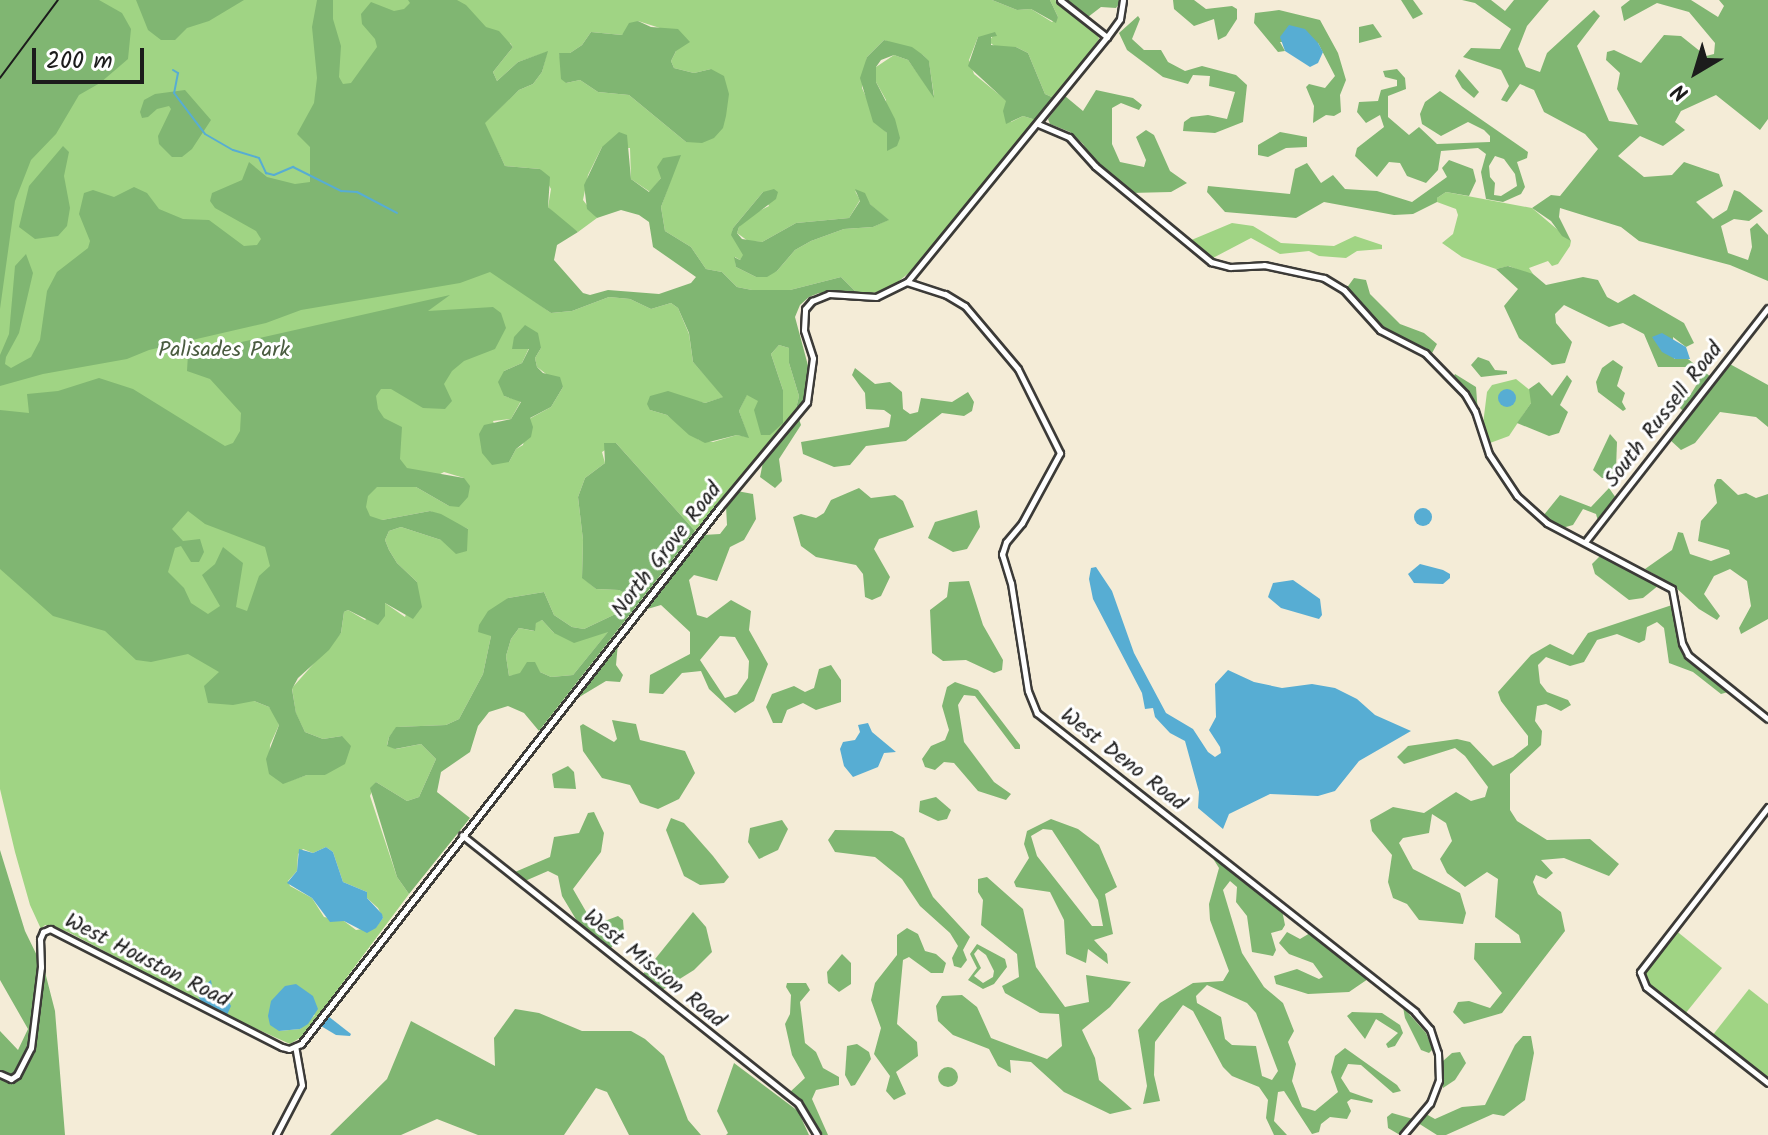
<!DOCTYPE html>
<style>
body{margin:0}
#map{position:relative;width:1768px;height:1135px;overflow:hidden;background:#f4ecd7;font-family:Kalam,sans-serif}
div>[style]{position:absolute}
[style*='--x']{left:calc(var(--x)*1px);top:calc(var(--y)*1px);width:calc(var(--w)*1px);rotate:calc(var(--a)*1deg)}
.green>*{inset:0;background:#a0d484}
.forest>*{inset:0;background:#80b672}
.round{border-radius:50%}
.water>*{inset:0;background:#57add3}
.stream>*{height:2px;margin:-1px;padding:0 1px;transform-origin:1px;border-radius:1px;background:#57add3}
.roads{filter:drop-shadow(2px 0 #3c3b38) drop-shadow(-2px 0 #3c3b38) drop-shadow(0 2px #3c3b38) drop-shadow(0 -2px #3c3b38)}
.minor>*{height:5px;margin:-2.5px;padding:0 2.5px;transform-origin:2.5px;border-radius:2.5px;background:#fff}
.rail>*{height:2px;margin:-1px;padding:0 1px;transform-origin:1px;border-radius:1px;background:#1c1c1c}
span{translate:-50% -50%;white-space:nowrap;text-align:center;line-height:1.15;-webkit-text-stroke:6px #fff;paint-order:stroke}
.park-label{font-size:22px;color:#4a5c40}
.street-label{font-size:22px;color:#1c1c1c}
.north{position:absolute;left:1656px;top:32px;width:80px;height:80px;-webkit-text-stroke:6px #fff;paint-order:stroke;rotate:218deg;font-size:22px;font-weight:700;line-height:32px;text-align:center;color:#1c1c1c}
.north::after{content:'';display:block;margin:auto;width:28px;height:36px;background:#1c1c1c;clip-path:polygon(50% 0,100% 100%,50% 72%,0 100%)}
.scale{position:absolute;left:32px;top:48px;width:112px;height:36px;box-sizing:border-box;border:4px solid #1c1c1c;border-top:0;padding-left:10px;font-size:24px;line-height:28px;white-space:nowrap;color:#1c1c1c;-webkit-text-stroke:6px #fff;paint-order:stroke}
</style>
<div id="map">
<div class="green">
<i style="clip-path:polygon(evenodd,0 0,992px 0,1017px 10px,1031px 9px,1052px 22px,1058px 17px,1050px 0,1055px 0,1097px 32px,1099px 39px,1056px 99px,1045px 94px,1028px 53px,1016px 47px,996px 47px,989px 42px,992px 37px,978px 37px,969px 60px,974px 74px,1007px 101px,1011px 122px,1023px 116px,1036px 120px,920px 264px,889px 289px,868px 294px,856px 292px,841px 277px,790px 290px,752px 290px,737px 287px,722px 272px,706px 269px,691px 247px,665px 231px,661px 207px,675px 168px,661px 178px,650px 192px,631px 179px,630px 148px,602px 147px,588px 175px,583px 200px,597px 218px,578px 232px,562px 221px,548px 207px,551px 189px,540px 169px,505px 166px,484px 123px,519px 90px,533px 84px,542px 72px,547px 52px,518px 62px,497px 81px,493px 72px,513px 47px,510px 43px,387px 195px,551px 313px,572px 311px,609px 297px,630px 299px,651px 309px,671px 303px,678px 308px,689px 334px,693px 362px,724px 397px,705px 403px,680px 397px,650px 410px,667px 415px,699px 440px,713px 442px,737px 435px,748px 437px,739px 411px,747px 394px,783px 411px,783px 390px,771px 354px,779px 345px,789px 348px,789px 363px,799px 396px,795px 413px,695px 531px,616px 443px,602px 452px,605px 463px,585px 478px,578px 497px,583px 540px,582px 577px,596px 589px,619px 590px,634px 596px,624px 610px,584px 629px,572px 627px,554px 615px,544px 592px,508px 598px,491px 636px,483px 674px,459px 719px,446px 725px,397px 727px,389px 737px,387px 745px,396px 749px,421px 744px,436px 759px,419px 797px,407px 801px,376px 782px,370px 796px,397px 877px,409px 894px,303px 1036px,290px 1044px,228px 1016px,68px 932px,45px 925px,41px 929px,30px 905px,15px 852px,0 789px,0 0,638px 21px,663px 29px,676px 51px,671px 61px,674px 68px,694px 73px,711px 69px,686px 142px,629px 95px,598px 92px,580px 80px,566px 83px,559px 53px,570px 53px,582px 45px,591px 32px,622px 35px,638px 21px,0 0,884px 40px,923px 55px,929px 62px,934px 96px,908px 60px,894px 55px,876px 67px,876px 82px,886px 100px,888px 151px,887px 133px,879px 125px,862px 88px,867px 57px,884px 40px,0 0,855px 191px,888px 220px,873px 227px,844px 229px,811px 241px,795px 250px,777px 271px,756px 277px,736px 267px,735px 257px,740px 260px,744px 255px,732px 235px,733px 228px,763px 192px,769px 206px,747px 217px,739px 227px,737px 233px,748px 241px,762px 242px,796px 223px,849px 218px,860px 200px,855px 191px,0 0,529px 348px,518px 349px,541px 348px,535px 358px,537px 367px,563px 387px,551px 407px,529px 419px,523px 445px,516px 449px,509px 462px,493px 421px,511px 419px,521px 401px,504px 396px,504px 371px,522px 363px,529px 348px,0 0,444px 472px,464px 478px,449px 506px,416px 487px,444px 472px,0 0,430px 511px,468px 529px,441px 540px,401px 527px,389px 531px,385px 540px,389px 550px,397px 563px,417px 582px,405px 617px,385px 603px,365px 620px,348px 610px,344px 612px,341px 633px,292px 688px,296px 714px,305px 732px,323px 739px,342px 736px,325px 775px,307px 775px,283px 783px,269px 773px,270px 745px,279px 725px,277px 717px,269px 707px,254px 701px,382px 520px,430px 511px,0 0,326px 847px,333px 852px,343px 882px,367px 892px,367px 898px,378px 908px,383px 918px,376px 927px,356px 930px,344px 921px,324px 917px,312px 898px,290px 886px,288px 881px,297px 871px,298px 854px,303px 849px,313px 853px,326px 847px,0 0,278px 995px,315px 1015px,300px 1029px,279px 1031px,278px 995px)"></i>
<i style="clip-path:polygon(1446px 192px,1532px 208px,1571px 241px,1570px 246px,1558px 264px,1552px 266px,1548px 261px,1529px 268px,1533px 274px,1530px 275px,1509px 266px,1496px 269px,1462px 257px,1442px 243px,1453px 234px,1458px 215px,1456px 209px,1437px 202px,1437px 198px)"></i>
<i style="clip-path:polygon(1232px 223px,1253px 226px,1281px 243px,1334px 246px,1355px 236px,1382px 245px,1382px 249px,1357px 251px,1346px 258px,1319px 256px,1309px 251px,1280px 254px,1251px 238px,1211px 259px,1189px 241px)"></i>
<i style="clip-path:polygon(1516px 379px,1531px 391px,1531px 403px,1509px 436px,1490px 443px,1482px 432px,1487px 392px,1492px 385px)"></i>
<i style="clip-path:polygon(542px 620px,554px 633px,609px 631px,573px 675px,551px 677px,540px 672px,509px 676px,506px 656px,511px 639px,519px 628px,534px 631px,536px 622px)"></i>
<i style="clip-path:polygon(1674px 929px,1722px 968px,1685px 1014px,1643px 979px,1643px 972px)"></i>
<i style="clip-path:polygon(1749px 989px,1768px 1004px,1768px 1080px,1712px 1036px)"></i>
</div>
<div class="forest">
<i style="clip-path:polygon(0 0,99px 0,122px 13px,131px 29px,128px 59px,100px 83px,79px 95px,56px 134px,31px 160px,15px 201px,0 309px)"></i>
<i style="clip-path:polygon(136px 0,244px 0,209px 21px,187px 28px,175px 40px,161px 40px,148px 30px)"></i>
<i style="clip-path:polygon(317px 0,333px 0,333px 19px,341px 46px,339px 77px,343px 84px,351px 83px,377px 47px,375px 39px,362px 24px,361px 14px,371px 2px,394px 11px,404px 9px,410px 3px,408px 0,457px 0,466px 5px,486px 27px,499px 31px,513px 47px,493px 72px,497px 81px,518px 62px,548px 51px,542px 72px,533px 84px,519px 90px,485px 123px,505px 166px,540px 169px,550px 177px,548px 207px,578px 232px,557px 245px,554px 260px,583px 293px,590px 295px,608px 290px,659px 294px,691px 283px,696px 277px,653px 247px,649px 222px,639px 215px,621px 210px,597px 218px,587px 209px,584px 185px,602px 147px,619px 132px,627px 135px,631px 179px,649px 192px,661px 178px,657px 167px,663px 158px,681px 155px,661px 207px,665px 231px,691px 247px,706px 269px,722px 272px,737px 287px,752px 290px,790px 290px,841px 277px,856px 292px,819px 293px,809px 297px,800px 305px,795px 317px,810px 373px,806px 396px,795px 413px,799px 396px,789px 363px,789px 348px,779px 345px,771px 354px,783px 390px,783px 423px,770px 435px,761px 435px,754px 410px,758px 401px,747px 395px,739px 411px,749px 438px,737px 435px,705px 443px,689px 435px,667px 415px,650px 410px,647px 404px,650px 396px,668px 391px,705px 403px,723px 397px,693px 362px,689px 333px,678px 308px,671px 303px,651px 309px,630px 299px,609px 297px,572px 311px,551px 313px,490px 272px,460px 283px,301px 310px,266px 323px,149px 350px,127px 359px,43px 374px,0 386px,0 355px,9px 334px,15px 266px,26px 254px,33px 273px,19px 333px,6px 357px,5px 364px,11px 368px,31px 357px,40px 340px,47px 291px,57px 272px,88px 248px,90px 241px,79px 214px,84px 193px,93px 190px,114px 197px,134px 187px,147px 193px,159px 209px,183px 219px,209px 220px,244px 246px,257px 245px,261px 239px,256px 231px,215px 208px,210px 201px,212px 193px,242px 180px,249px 162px,267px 177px,295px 184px,310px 182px,310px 147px,297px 134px,314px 103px,317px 78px,312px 27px)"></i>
<i style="clip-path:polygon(992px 0,1050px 0,1058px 17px,1056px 23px,1031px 9px,1017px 10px)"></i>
<i style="clip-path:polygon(1067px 0,1119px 0,1119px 4px,1116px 8px,1101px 7px,1088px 17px)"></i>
<i style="clip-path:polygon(1173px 0,1194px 0,1206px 9px,1232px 6px,1237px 9px,1237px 19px,1226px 36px,1218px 40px,1214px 19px,1194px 26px,1174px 9px)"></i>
<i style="clip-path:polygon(1401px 0,1413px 0,1423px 14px,1413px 19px)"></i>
<i style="clip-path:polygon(1462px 0,1491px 0,1505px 11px,1514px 0,1549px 0,1527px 26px,1518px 49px,1526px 67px,1540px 72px,1547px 53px,1594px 10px,1600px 16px,1577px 46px,1609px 121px,1638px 125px,1617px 89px,1620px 73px,1606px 60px,1607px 52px,1614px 50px,1641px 63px,1664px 35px,1681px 36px,1706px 56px,1714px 54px,1715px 43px,1689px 12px,1657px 3px,1624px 21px,1621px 7px,1630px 0,1691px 0,1718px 17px,1724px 6px,1719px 0,1768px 0,1768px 119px,1760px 130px,1716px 95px,1681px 111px,1675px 122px,1685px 130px,1663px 146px,1640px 136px,1618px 156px,1644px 177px,1672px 175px,1684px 162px,1719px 174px,1723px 186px,1696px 202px,1713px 219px,1727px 210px,1734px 190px,1740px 192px,1763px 211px,1749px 221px,1734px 219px,1721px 226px,1728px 253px,1748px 260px,1752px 247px,1750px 229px,1757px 223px,1768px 235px,1768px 281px,1730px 265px,1639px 241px,1621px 227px,1560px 208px,1559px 217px,1571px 241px,1562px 236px,1551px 221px,1532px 208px,1551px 195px,1560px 196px,1598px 149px,1585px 134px,1544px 112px,1534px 90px,1520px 84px,1507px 102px,1501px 100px,1509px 86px,1501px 70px,1463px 57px,1471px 48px,1500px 49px,1511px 29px,1475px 3px)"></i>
<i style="clip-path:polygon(1279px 10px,1320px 20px,1338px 53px,1346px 80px,1340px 95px,1341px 112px,1334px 116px,1326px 115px,1313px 123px,1314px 106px,1306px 87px,1309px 84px,1325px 88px,1335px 76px,1318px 43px,1280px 42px,1285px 51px,1278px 52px,1254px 23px,1255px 13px)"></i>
<i style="clip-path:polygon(1138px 16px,1140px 19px,1132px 39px,1144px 50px,1161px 50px,1168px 62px,1185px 71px,1202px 66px,1236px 75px,1247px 85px,1243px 122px,1215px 133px,1183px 131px,1184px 122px,1191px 117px,1208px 115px,1227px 119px,1235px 92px,1209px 86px,1210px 76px,1193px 75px,1188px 84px,1163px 77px,1127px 50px,1119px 33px)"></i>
<i style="clip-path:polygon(638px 21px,651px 27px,678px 29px,690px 42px,676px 51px,671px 61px,674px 68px,694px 73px,711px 69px,724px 76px,729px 94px,726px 116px,723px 128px,714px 138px,702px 143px,686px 142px,629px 95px,598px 92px,580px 80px,566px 83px,561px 79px,559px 53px,570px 53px,582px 45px,591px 32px,622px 35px,629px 23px)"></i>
<i style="clip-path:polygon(1373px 24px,1382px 37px,1359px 43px,1359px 27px)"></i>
<i style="clip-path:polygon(995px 32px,997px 36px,991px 37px,991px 45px,1016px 47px,1028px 53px,1045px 94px,1056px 99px,1036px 120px,1023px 116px,1006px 124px,1003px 111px,1006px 101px,968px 66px,978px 37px)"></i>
<i style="clip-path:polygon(884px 40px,912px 47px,923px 55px,929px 61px,934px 98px,908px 60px,894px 55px,881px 60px,876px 67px,876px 82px,895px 119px,900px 138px,897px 146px,887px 151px,887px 133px,873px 122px,860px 78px,867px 57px)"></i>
<i style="clip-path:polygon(evenodd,1397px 69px,1405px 78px,1406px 89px,1388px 96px,1388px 117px,1409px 135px,1419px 127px,1437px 144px,1490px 142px,1490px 136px,1484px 130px,1468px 122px,1441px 136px,1422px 124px,1420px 114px,1425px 102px,1440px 91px,1528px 152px,1527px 158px,1517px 162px,1525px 187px,1521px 194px,1503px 202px,1486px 199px,1481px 172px,1486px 154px,1478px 148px,1441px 151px,1438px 170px,1426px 183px,1407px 176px,1400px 163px,1389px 162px,1377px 177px,1355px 156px,1357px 148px,1384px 127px,1380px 115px,1366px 123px,1357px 112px,1359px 102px,1378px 101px,1381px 90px,1397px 86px,1397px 80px,1385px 77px,1383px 71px,1397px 69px,1495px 156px,1504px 159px,1515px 174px,1517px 186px,1501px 196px,1494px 195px,1495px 183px,1490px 177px,1489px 166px,1495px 156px)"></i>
<i style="clip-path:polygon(1459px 69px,1479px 92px,1474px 98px,1462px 88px,1455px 76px)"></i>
<i style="clip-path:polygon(185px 90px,211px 120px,192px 149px,182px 157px,172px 157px,159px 144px,158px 136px,171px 109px,169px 106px,157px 109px,148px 117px,142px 118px,140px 112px,144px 100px,155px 94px)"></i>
<i style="clip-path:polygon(1096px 90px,1133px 98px,1142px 105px,1139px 110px,1121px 103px,1112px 108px,1112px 144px,1120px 162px,1144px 167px,1146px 160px,1136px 137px,1146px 130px,1154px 135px,1170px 171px,1187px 183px,1171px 192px,1130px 193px,1094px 161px,1083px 144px,1070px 132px,1050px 124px,1048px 119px,1065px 96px,1083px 111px)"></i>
<i style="clip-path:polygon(1280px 132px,1307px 137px,1307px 147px,1286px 148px,1268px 157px,1258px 155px,1258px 145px)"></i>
<i style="clip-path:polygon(63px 146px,69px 152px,64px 176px,70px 208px,67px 226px,58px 236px,35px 239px,19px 227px,29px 186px)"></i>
<i style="clip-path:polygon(1449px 160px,1473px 169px,1476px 181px,1469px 196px,1446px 192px,1437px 198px,1437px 202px,1413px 214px,1394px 215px,1324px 202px,1296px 218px,1225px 212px,1207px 192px,1208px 186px,1290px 194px,1295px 169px,1307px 163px,1321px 183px,1333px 175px,1345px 189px,1377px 191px,1412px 202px,1447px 177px,1442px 168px)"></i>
<i style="clip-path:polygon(774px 189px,778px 192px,776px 199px,739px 227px,737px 233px,742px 239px,762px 242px,796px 223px,849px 218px,860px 201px,855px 189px,865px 193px,870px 204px,889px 220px,873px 227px,844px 229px,811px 241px,795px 250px,777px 271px,767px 277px,756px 277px,736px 267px,734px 257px,740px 260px,743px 255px,731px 235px,733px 228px,763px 192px)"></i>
<i style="clip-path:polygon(1508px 266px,1533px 274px,1546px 285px,1583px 277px,1598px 280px,1607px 297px,1618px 303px,1634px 294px,1684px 323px,1694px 343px,1686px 347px,1673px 337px,1674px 359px,1688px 359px,1711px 377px,1684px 412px,1680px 408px,1681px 399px,1689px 397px,1697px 384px,1696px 376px,1687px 367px,1658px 367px,1644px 334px,1623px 323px,1609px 327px,1564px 305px,1555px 314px,1556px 323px,1572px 342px,1565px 363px,1552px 365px,1519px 338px,1504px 306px,1518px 289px,1496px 269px)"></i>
<i style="clip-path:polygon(1354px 278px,1366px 280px,1370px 294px,1400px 324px,1424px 333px,1437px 344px,1431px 355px,1382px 329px,1346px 289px)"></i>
<i style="clip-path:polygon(evenodd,450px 295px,428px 311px,493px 307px,501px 313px,506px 328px,495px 349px,464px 361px,452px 371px,444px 384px,452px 401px,445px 409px,423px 408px,391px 389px,381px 389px,376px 396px,378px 409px,384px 418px,402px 427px,400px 459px,407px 468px,464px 478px,470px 486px,468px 497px,459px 507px,449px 506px,416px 487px,377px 487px,368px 496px,366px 507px,370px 516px,382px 520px,430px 511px,441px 514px,468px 529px,467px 551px,456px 554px,441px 540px,401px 527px,389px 531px,385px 540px,389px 550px,397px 563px,417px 582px,422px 607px,413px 619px,385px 603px,385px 616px,378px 625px,348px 610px,344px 612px,341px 633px,329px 650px,298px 678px,292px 689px,296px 713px,305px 732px,323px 739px,342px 736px,351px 746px,345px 764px,325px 775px,307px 775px,283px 784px,269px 774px,266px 759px,279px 725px,269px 707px,254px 701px,233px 705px,208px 703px,204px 686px,219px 672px,188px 654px,151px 662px,136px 660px,105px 631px,53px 616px,0 569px,0 410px,29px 413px,27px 394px,58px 391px,99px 378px,133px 389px,225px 446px,233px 443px,240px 431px,241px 413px,210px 379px,187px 371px,188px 354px,450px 295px,188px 511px,205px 524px,265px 547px,270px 566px,259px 576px,247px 611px,236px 607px,243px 563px,223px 547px,215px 564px,202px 575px,220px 606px,208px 614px,191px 603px,184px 588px,168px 572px,175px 548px,181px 546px,191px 562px,199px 562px,204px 552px,200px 539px,183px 541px,172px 529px,188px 511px)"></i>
<i style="clip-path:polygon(525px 325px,538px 333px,541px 348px,535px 358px,537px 367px,543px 373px,560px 377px,563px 387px,551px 407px,530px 418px,533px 427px,531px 437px,516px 449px,509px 462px,492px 465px,482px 453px,479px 434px,484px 425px,511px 419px,521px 402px,504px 396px,498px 382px,504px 371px,522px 363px,529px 349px,512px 349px,514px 337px)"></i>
<i style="clip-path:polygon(1478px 357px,1489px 361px,1495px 370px,1507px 371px,1507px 374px,1481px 377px,1471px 365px)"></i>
<i style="clip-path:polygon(1613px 360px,1623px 367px,1617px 386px,1625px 393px,1622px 402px,1626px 409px,1623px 411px,1598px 392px,1596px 382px,1602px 368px)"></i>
<i style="clip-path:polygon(1728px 363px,1768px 385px,1768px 427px,1756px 417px,1720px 412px,1695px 443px,1681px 450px,1669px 439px)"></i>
<i style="clip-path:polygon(855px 368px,875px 384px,890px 382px,902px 392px,903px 409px,910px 414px,918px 412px,921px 398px,952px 402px,968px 392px,974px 402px,972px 411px,964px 416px,942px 413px,906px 441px,866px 446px,850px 465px,834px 467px,803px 454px,801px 442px,889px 427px,891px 415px,884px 410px,866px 409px,865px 393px,852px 375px)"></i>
<i style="clip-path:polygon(1455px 374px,1476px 387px,1478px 414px,1474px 404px,1453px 378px)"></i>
<i style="clip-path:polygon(1567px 375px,1572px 381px,1560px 405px,1568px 412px,1559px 433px,1549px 436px,1517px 423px,1531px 403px,1529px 389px,1539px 382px,1552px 396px)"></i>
<i style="clip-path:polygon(799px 419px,801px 425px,779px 459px,782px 481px,775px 488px,760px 477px,763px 462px)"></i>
<i style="clip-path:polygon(1610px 434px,1617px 442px,1616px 469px,1610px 478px,1602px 478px,1593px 470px)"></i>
<i style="clip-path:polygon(evenodd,604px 443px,616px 443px,695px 531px,539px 731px,524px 713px,508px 706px,489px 712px,478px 726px,470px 752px,441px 772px,437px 792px,470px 818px,409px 894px,397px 877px,370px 788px,376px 782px,407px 801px,419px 797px,436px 759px,421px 744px,395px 749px,387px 746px,389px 737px,396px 727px,446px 725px,459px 719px,483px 674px,491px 636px,478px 632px,479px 625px,488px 611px,508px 598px,544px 592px,554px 615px,572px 627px,584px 629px,624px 610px,633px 597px,619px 590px,596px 589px,582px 578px,583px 540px,578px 497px,585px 478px,605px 463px,604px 443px,542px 620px,554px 633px,574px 643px,608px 632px,573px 675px,551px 677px,540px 672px,535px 662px,527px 662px,520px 673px,509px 676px,506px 656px,511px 639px,519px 628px,535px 631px,536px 623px,542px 620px)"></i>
<i style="clip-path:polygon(1717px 479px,1721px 479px,1738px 495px,1746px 493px,1756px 498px,1768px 494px,1768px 619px,1741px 634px,1739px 628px,1751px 606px,1747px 581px,1730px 569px,1714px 576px,1704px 594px,1720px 616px,1717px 620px,1699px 609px,1673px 585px,1645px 569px,1672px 550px,1678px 532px,1683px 533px,1690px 554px,1711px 561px,1730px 554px,1729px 550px,1698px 541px,1701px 521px,1717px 503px,1714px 485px)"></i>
<i style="clip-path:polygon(859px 488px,871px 498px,895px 495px,903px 501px,914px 527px,879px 539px,874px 549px,890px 577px,881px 596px,872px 600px,865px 597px,863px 574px,856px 565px,816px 557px,801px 546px,793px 517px,801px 514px,816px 518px,824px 513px,831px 500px)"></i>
<i style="clip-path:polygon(1609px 488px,1616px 498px,1598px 521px,1596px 514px,1583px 509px,1573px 525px,1562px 528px,1543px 516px,1560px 495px,1591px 507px)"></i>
<i style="clip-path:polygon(evenodd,737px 491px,753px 494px,756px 519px,744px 540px,730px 547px,717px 581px,694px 575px,689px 580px,697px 615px,707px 618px,731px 600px,751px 611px,749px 630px,768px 664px,754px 701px,735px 713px,709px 689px,701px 671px,682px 673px,663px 694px,649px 693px,650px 675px,690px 654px,690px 632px,661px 605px,644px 610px,703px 535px,720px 534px,727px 525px,726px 506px,737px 491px,720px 636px,735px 637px,749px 661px,748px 678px,737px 694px,725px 698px,700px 660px,720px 636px)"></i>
<i style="clip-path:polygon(977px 510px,980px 527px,967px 549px,953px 552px,928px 538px,935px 522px)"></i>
<i style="clip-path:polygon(1602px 554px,1659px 585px,1643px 598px,1629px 600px,1595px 574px,1592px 564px)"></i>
<i style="clip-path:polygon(969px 581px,983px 625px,1003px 660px,1002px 670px,994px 673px,966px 660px,943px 661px,932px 653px,930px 610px,947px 597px,949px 582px)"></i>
<i style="clip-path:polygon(1675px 604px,1678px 645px,1686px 657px,1728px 692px,1721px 694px,1693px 672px,1669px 663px,1664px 628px,1657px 622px,1647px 627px,1645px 640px,1639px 643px,1617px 634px,1597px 640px,1584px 662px,1570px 666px,1546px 657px,1538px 665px,1540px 683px,1547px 692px,1568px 700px,1571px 705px,1561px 711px,1546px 704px,1537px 706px,1535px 721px,1542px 731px,1541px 745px,1510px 774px,1510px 810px,1517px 821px,1547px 840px,1590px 839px,1619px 864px,1609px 876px,1564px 858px,1541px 860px,1553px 873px,1546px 879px,1536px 875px,1533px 882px,1538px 894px,1561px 912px,1565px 931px,1502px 1013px,1464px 1024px,1453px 1012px,1458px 1002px,1469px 1001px,1490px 1008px,1502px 993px,1474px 959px,1475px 943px,1521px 943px,1519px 935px,1495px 917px,1498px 879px,1487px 872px,1465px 887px,1447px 873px,1440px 859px,1452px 841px,1446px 823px,1432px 814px,1429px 833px,1403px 838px,1399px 843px,1413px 869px,1460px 893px,1466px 913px,1463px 924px,1419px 920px,1407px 904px,1393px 898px,1388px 882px,1392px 855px,1372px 831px,1370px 820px,1393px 807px,1424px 813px,1456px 792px,1471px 801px,1485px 797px,1488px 787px,1465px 756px,1455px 748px,1404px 764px,1397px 757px,1408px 746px,1457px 739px,1470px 742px,1493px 766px,1513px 757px,1528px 745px,1528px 736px,1501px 701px,1498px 692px,1531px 655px,1550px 644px,1573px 655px,1588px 633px)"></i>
<i style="clip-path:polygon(618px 643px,616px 665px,623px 675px,620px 682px,606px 681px,571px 702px)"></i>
<i style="clip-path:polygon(831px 665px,841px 680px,841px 702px,816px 710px,803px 703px,787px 710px,782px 723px,773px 723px,766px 707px,772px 694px,794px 686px,805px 692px,814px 688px,819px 669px)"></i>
<i style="clip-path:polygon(955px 682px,978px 690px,1020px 745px,1020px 749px,1015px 749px,975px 696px,964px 695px,958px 705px,964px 742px,994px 782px,1011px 794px,1006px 800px,978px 791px,954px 763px,944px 762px,935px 770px,925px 767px,922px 759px,931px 746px,945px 740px,949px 730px,942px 706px,947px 687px)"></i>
<i style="clip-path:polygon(612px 720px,636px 724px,640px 740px,685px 751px,695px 773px,679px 799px,658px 809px,640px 803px,630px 785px,602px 778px,583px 751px,580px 726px,583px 724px,614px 742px,617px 739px)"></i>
<i style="clip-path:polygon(568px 766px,574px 772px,576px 789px,554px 788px,552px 774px)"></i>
<i style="clip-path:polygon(936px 797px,951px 810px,947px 819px,938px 821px,919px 812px,920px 801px)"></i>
<i style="clip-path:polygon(594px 812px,604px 833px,601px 852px,573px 889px,588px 915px,602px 922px,618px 916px,623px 920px,624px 932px,611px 948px,577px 921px,562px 896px,558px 876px,548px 871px,525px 881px,515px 872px,550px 857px,554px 837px,579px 833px,588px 813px)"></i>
<i style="clip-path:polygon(671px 818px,684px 823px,713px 856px,729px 877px,724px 883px,700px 885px,684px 876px,666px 830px)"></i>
<i style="clip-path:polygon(evenodd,1051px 819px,1078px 829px,1099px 845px,1117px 887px,1105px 894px,1113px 934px,1094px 940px,1107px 954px,1108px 964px,1088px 949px,1086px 963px,1066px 954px,1064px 920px,1050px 892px,1016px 887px,1014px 882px,1029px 858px,1024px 844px,1027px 831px,1051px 819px,1043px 829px,1052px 830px,1098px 900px,1103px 926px,1092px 926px,1037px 856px,1031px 836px,1043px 829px)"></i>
<i style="clip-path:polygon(782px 820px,788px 829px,778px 850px,759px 859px,748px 842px,750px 828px)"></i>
<i style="clip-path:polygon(835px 830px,892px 831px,904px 838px,933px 897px,970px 937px,963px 950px,967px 960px,961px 968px,954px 966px,952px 958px,958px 946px,950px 933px,920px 906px,902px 879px,875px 857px,835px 852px,828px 840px)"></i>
<i style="clip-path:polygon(evenodd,1207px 849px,1282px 910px,1285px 925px,1282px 930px,1271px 933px,1276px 950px,1273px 956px,1252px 952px,1247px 916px,1236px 902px,1237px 887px,1230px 881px,1223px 890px,1242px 953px,1264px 987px,1283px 1003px,1294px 1031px,1288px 1042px,1296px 1064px,1292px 1081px,1302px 1107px,1315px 1111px,1338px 1092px,1331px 1072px,1335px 1056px,1345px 1048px,1397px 1085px,1401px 1091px,1393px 1093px,1361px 1065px,1348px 1064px,1341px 1078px,1350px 1092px,1373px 1100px,1372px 1103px,1351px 1099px,1347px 1102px,1351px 1111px,1347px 1119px,1330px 1117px,1321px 1124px,1319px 1132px,1312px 1134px,1284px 1091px,1278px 1092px,1274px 1121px,1287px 1135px,1274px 1135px,1266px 1118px,1268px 1100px,1259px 1087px,1232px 1076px,1223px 1067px,1193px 1011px,1183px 1005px,1155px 1042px,1154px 1075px,1160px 1101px,1143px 1104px,1147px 1086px,1138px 1030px,1160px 1003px,1193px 983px,1223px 981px,1229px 971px,1210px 920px,1209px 904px,1219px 868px,1207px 849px,1207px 985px,1247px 1003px,1256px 1013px,1278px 1071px,1272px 1080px,1262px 1076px,1256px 1046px,1232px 1045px,1225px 1039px,1221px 1017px,1197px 1003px,1196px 996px,1207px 985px)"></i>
<i style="clip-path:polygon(0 850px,25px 931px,45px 972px,55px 1011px,65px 1135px,0 1135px,0 1031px,18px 1050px,28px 1029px,0 980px)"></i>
<i style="clip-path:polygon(987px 877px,1023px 909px,1036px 967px,1065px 1007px,1089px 1002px,1086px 975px,1131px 982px,1110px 1007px,1082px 1030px,1095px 1058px,1099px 1080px,1132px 1109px,1110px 1114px,1064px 1092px,1031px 1062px,1010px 1060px,1011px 1073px,998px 1066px,989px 1049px,953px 1035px,938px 1021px,936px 1006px,942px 996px,962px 995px,977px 1007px,991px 1038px,1047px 1059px,1062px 1046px,1059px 1014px,1040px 1013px,1005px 993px,1002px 986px,1019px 977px,1017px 954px,981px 925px,983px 900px,978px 892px,978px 879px)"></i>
<i style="clip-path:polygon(693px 912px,706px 927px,712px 952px,694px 970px,662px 990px,643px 974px)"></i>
<i style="clip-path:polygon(907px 928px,918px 934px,925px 951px,936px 954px,946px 963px,943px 973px,931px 973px,909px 957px,903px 960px,897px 1024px,917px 1042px,918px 1056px,896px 1072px,906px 1094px,894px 1100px,886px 1091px,890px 1076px,874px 1054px,881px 1028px,871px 1000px,875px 983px,897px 955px,897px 935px)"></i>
<i style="clip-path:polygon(1287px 932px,1300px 939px,1310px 933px,1368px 979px,1349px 992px,1308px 994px,1276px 984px,1274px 976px,1297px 969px,1319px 979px,1323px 977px,1313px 963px,1289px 954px,1279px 943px)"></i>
<i style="clip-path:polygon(evenodd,977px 944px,1005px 959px,1007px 967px,994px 984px,983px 989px,968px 980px,977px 968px,970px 954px,977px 944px,978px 949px,986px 955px,994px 971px,993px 977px,983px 983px,974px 976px,981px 968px,974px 954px,978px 949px)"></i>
<i style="clip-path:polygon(842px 954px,851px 963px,851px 984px,839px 992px,828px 983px,827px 972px)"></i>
<i style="clip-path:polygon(787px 983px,806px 983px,810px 990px,800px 1002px,805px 1043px,816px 1052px,823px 1068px,839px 1077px,839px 1085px,816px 1090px,812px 1099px,828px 1135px,820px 1135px,801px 1103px,790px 1092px,805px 1078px,792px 1055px,785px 1024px,790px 1014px,791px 995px,786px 987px)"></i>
<i style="clip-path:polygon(1403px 1007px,1426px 1033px,1433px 1049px,1429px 1053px,1421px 1050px,1405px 1018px)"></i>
<i style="clip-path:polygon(515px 1009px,539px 1013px,582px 1031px,631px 1031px,645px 1039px,664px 1056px,688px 1120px,701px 1135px,629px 1135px,607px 1092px,596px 1088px,564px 1135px,478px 1135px,437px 1119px,401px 1135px,330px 1135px,387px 1079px,411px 1021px,495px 1066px,494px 1038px)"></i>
<i style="clip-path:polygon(1352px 1012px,1382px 1013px,1400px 1025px,1403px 1033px,1395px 1046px,1388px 1048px,1386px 1044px,1398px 1033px,1376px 1019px,1365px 1039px,1347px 1016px)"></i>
<i style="clip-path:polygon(1523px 1036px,1531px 1036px,1534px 1053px,1525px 1100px,1504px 1116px,1493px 1114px,1446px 1135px,1437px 1135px,1418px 1123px,1426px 1114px,1435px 1119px,1462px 1107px,1485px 1105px,1515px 1045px)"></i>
<i style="clip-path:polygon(857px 1044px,869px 1052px,871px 1059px,855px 1085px,851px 1086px,845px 1075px,847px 1046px)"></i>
<i style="clip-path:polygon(1460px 1052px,1466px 1063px,1455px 1080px,1443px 1088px,1443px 1061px,1452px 1053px)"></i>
<i style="clip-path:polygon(734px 1063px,798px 1111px,809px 1135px,726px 1135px,728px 1133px,717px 1111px)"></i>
<i class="round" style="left:938px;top:1067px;width:20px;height:20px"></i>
<i style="clip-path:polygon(1392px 1113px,1413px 1119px,1400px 1135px,1388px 1128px,1387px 1117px)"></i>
</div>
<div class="water">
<i style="clip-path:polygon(1289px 25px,1305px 29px,1318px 43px,1323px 52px,1318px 63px,1310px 67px,1285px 51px,1280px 37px)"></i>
<i style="clip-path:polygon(1662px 333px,1686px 347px,1690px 359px,1675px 359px,1662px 352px,1652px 337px)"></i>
<i class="round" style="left:1498px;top:389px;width:18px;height:18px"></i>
<i class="round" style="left:1414px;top:508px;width:18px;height:18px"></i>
<i style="clip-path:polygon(1420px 564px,1443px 570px,1450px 574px,1450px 578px,1443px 584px,1414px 583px,1408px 574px)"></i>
<i style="clip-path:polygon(1096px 567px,1112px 591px,1134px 653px,1166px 713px,1193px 729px,1208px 752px,1215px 757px,1221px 753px,1220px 747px,1209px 730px,1216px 717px,1215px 684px,1228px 670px,1254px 682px,1282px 688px,1312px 684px,1335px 688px,1357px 699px,1375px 715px,1411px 731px,1359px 761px,1335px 791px,1318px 796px,1270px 794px,1229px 814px,1223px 829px,1198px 808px,1199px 792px,1185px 741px,1170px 733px,1155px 717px,1153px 708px,1145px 709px,1142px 693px,1093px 599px,1089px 579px,1091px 568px)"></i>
<i style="clip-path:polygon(1293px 580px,1320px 599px,1322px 615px,1319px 619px,1281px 608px,1268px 597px,1273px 583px)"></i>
<i style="clip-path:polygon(868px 723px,872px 732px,896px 752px,884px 753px,878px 767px,853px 777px,844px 766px,840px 749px,843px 742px,855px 740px,860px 732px,858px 725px)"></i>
<i style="clip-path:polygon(326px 847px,333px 852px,343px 882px,367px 892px,367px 898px,382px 914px,383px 918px,376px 928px,367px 933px,344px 921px,330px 922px,312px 898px,287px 883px,297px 871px,299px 849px,313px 853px)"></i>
<i style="clip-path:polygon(211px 980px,213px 992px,224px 992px,231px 1006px,227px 1015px,201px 1001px,196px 992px)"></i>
<i style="clip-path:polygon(296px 984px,313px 996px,318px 1009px,308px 1024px,300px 1029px,279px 1031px,270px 1025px,268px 1016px,271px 1001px,285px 986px)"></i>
<i style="clip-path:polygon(328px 1016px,351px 1034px,350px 1036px,336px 1035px,321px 1026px)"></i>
</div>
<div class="stream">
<i style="--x:173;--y:70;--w:6;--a:31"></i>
<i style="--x:178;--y:73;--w:20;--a:101"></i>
<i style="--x:174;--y:93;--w:51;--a:52.9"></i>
<i style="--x:205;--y:134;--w:32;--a:30"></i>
<i style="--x:233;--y:150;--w:27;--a:17"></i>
<i style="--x:259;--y:158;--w:17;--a:65"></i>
<i style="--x:266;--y:173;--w:8;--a:14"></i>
<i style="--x:274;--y:175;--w:21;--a:-23"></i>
<i style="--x:293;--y:167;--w:54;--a:26.6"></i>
<i style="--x:341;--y:191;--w:16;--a:4"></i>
<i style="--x:357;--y:192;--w:45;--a:27.7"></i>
</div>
<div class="roads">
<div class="minor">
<i style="--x:1060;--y:0;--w:60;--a:38.2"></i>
<i style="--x:1038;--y:124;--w:34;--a:23"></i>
<i style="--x:1069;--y:137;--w:39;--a:48"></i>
<i style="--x:1095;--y:166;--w:151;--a:39.6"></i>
<i style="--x:1211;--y:262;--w:20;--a:15"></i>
<i style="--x:1230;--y:267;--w:34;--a:-3"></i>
<i style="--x:1264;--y:265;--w:61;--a:12.2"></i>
<i style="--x:1324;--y:278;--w:23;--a:31"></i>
<i style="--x:1344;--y:290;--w:54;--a:48"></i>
<i style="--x:1380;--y:330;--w:51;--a:27.1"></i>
<i style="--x:1425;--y:353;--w:57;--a:45.7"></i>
<i style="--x:1465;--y:394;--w:20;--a:60"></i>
<i style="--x:1475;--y:411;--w:45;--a:72"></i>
<i style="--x:1489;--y:454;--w:50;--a:56.3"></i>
<i style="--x:1517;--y:496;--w:40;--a:42"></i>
<i style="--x:1547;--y:523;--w:141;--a:27.8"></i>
<i style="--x:1672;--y:589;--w:55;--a:79.5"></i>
<i style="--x:1682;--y:643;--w:13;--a:63"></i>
<i style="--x:1688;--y:655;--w:102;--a:38.7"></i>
<i style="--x:907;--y:282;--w:40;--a:18"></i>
<i style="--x:945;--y:294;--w:23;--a:31"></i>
<i style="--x:965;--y:306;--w:82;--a:49.9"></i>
<i style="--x:1018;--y:369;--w:94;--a:63.4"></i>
<i style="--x:1060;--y:453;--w:80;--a:118.5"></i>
<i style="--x:1022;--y:523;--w:25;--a:130"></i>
<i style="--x:1006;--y:542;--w:13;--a:108"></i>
<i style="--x:1002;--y:554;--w:30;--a:73"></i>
<i style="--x:1011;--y:583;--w:109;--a:81.1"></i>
<i style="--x:1028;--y:691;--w:24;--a:68"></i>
<i style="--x:1037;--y:713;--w:482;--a:38.3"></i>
<i style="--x:1415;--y:1012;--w:23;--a:49"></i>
<i style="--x:1430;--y:1029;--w:25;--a:72"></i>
<i style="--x:1438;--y:1053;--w:27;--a:88"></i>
<i style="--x:1439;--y:1080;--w:25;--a:111"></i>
<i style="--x:1430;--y:1103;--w:42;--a:130.2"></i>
<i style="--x:1585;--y:542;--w:297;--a:-52"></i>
<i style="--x:1768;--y:807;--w:209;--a:127.8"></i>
<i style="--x:1640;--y:972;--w:16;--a:68"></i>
<i style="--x:1646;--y:987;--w:155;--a:38.2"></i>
<i style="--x:462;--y:835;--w:430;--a:38.6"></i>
<i style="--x:798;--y:1103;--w:37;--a:59"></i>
<i style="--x:0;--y:1074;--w:12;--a:24"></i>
<i style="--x:11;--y:1079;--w:7;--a:-34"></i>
<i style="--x:17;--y:1075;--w:30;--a:-63"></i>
<i style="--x:31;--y:1048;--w:82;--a:-83"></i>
<i style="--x:41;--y:967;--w:28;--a:-92"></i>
<i style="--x:40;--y:939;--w:8;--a:-67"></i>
<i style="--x:43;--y:932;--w:8;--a:-23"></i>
<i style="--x:50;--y:929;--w:260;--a:27"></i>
<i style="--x:282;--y:1047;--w:7;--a:16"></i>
<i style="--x:289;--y:1049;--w:13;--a:-23"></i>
<i style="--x:301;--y:1044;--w:680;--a:-52.05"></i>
<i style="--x:719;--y:508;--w:138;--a:-50.3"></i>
<i style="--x:807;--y:402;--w:44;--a:-82.2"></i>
<i style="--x:813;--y:358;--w:29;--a:-108"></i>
<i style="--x:804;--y:330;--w:21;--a:-87"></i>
<i style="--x:805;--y:309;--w:11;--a:-49"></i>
<i style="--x:812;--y:301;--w:18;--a:-22"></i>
<i style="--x:829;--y:294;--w:47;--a:3.7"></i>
<i style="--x:876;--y:297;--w:34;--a:-26"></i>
<i style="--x:907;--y:282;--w:316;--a:-50.8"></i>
<i style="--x:1107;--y:37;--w:22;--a:-54"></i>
<i style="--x:1120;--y:19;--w:19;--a:-81"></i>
<i style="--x:276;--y:1135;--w:56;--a:-62.5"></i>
<i style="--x:302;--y:1085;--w:39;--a:-100"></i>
</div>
</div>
<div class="rail">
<i style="--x:0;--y:78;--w:97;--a:-53.4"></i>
</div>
<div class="park-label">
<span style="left:224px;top:351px">Palisades Park</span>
</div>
<div class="street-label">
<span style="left:1664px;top:415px;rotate:-52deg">South Russell Road</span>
<span style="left:667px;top:550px;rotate:-52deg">North Grove Road</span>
<span style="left:1123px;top:760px;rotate:38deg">West Deno Road</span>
<span style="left:147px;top:961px;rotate:27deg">West Houston Road</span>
<span style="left:654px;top:969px;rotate:39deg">West Mission Road</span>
</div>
<div class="north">N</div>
<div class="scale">200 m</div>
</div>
